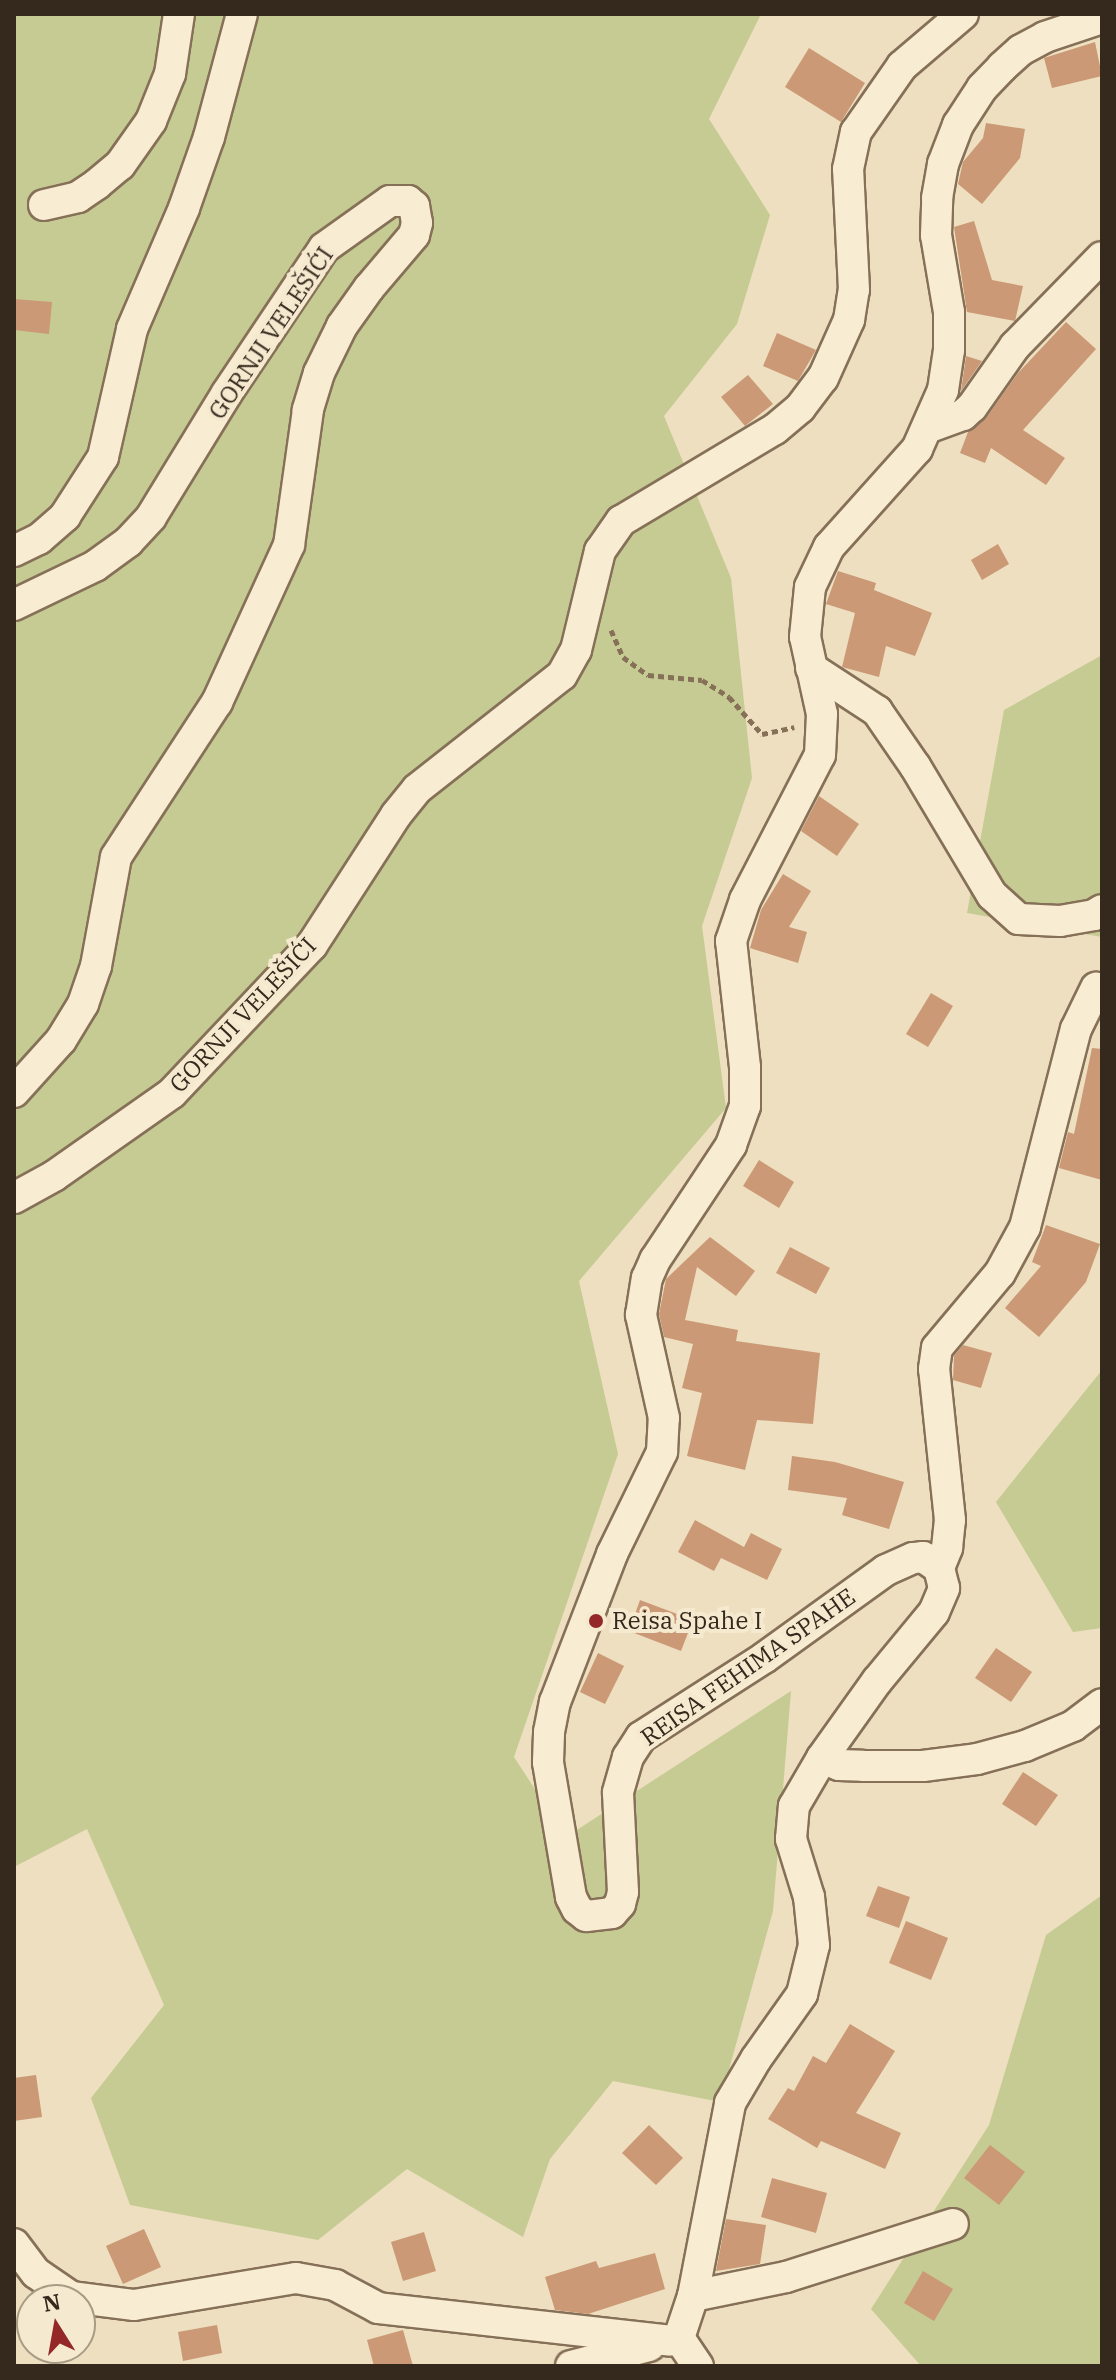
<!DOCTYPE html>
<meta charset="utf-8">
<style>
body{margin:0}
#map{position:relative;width:1116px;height:2380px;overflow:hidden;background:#eddfbf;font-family:"IBM Plex Serif",serif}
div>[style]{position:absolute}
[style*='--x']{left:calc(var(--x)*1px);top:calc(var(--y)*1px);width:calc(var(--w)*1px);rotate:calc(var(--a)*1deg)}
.green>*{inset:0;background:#c5cb93}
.building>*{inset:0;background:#cb9975}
.path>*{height:5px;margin-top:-2.5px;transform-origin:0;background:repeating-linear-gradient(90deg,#867058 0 6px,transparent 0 10px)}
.roads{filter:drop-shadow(2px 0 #867058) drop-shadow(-2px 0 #867058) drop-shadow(0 2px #867058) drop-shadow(0 -2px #867058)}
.minor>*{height:30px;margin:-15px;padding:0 15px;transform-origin:15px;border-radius:15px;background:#f8edd2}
.dots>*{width:22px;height:22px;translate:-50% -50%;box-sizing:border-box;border:4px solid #f5eacf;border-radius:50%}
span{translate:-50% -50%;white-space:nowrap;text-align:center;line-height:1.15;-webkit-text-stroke:8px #f5eacf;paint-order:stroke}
.street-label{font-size:24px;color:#35281c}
.poi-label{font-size:24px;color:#35281c}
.left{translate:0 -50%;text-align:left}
.frame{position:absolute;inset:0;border:16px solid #35281c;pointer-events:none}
.north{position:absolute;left:16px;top:2284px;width:80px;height:80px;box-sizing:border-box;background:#f5eacf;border:2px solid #a89c87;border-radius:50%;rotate:349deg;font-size:22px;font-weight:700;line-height:32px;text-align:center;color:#35281c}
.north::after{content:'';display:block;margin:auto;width:28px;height:36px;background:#942829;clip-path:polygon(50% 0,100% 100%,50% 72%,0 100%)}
</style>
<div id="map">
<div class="green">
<i style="clip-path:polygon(14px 14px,761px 14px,709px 119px,770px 215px,737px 324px,664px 416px,731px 578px,752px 778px,702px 926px,726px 1108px,579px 1281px,618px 1454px,514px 1757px,566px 1837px,791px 1691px,773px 1911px,720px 2102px,613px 2081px,550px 2159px,523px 2237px,407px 2169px,318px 2240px,130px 2205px,91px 2098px,164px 2005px,87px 1829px,14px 1867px)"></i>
<i style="clip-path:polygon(1102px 655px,1102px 937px,967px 913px,1004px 710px)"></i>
<i style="clip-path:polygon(1102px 1370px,1102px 1628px,1073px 1632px,996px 1502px)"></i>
<i style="clip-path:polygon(1102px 1895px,1102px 2366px,921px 2366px,871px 2309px,989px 2125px,1046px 1935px)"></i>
</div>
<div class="building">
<i style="clip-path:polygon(1095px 42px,1102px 76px,1052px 88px,1044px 58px)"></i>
<i style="clip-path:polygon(809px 48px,865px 83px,841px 122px,785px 87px)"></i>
<i style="clip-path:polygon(986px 123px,1025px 129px,1020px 158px,982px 204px,958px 184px,963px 162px,983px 138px)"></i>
<i style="clip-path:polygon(974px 221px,992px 280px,1023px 286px,1015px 321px,967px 312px,954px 227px)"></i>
<i style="clip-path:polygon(14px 299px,52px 302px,49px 334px,14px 330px)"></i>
<i style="clip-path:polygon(1066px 322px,1096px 349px,1023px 430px,1065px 458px,1046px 485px,991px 448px,985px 463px,960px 453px,968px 432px,986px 418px,1018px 373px)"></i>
<i style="clip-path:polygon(777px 333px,816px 350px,798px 381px,763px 366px)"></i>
<i style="clip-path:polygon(966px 356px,982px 361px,961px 391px)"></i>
<i style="clip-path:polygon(748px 375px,773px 404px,745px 426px,721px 397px)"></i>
<i style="clip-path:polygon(998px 544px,1009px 564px,982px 580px,971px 560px)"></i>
<i style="clip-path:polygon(838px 571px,876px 583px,874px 590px,932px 613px,915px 656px,886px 646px,879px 677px,842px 667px,855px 613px,826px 604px)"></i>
<i style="clip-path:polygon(819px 796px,859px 824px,837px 856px,801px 831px)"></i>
<i style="clip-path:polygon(783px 874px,811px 891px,789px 927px,807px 932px,798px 963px,750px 948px,761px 910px)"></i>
<i style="clip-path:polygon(931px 993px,953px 1006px,928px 1047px,906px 1034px)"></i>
<i style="clip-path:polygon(1092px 1048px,1102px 1049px,1102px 1180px,1059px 1168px,1068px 1132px,1074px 1134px)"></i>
<i style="clip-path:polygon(759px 1160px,794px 1182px,779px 1208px,743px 1186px)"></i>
<i style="clip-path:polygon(1046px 1225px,1100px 1244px,1086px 1282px,1039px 1337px,1005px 1308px,1041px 1266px,1032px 1262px)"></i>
<i style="clip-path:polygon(710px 1237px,755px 1271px,736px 1296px,697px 1267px,685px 1320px,738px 1330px,736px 1341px,820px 1353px,813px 1424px,757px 1420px,745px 1470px,687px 1456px,702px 1393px,682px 1388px,693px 1344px,664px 1337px,659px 1314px,666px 1279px)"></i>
<i style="clip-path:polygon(790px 1247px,830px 1268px,816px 1294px,776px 1273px)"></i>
<i style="clip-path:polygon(963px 1345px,992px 1353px,981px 1388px,953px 1380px,954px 1356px)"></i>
<i style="clip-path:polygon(792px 1456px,835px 1462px,904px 1482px,889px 1529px,842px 1515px,847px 1498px,788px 1490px)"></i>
<i style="clip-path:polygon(695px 1520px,744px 1547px,751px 1533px,782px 1549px,767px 1580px,721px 1558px,714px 1571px,678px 1552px)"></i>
<i style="clip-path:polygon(640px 1600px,693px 1620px,681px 1651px,629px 1631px)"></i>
<i style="clip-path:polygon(996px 1648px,1032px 1672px,1011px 1702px,975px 1678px)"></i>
<i style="clip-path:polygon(598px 1653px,624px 1666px,605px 1704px,580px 1692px)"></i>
<i style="clip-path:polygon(1023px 1772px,1058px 1795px,1036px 1826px,1002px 1804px)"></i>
<i style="clip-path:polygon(878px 1886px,910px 1897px,899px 1928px,866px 1916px)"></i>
<i style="clip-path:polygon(906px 1921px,948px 1938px,931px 1980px,889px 1963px)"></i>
<i style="clip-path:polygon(850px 2024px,895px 2051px,856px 2113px,901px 2133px,885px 2169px,821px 2141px,817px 2148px,768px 2119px,788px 2088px,794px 2091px,813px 2056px,826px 2063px)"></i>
<i style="clip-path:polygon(36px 2075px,42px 2117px,14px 2121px,14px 2078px)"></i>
<i style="clip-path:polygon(649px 2125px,683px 2158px,656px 2185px,622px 2153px)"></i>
<i style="clip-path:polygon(990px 2145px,1025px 2172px,999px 2205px,964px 2178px)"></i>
<i style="clip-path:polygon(772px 2178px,827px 2193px,816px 2233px,761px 2217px)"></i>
<i style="clip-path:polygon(726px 2219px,766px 2225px,760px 2264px,716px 2271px)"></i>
<i style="clip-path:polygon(144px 2229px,161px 2267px,123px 2284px,106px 2246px)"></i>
<i style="clip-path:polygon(424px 2232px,436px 2271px,403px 2281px,391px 2242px)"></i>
<i style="clip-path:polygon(655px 2253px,665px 2289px,588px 2314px,555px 2310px,545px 2277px,596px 2261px,599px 2268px)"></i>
<i style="clip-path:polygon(923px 2271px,953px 2289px,934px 2321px,904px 2303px)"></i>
<i style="clip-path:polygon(217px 2325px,222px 2353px,183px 2361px,178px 2332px)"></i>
<i style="clip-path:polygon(403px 2330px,413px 2366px,374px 2366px,367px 2340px)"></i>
</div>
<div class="path">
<i style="--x:611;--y:630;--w:30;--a:66"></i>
<i style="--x:623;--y:657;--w:31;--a:36"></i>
<i style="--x:648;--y:675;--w:54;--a:5.3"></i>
<i style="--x:702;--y:680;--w:32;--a:32"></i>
<i style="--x:729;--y:697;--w:50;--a:48.3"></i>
<i style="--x:762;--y:734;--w:33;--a:-12"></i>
</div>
<div class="roads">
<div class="minor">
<i style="--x:44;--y:205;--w:35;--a:-13"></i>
<i style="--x:78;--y:197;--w:23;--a:-34"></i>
<i style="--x:97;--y:184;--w:30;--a:-40"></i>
<i style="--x:120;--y:165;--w:54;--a:-54.8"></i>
<i style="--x:151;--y:121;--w:51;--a:-68"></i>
<i style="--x:170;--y:74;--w:61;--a:-81.5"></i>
<i style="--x:930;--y:427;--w:35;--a:-20"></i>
<i style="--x:963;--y:415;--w:12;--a:-42"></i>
<i style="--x:972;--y:407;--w:75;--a:-54.8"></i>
<i style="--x:1015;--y:346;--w:124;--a:-45.7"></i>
<i style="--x:14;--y:551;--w:28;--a:-26"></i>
<i style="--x:39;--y:539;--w:35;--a:-41"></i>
<i style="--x:65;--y:516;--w:70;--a:-57.2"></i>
<i style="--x:103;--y:457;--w:131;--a:-77.2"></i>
<i style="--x:132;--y:329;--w:132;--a:-66.7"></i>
<i style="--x:184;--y:208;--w:75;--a:-70.6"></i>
<i style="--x:209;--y:137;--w:127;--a:-75"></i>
<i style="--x:14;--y:605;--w:90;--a:-25.7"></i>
<i style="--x:95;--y:566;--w:41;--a:-36"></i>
<i style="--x:128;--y:542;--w:34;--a:-47"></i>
<i style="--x:151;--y:517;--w:145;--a:-58.5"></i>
<i style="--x:227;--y:393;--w:174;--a:-56.2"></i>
<i style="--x:324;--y:248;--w:81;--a:-35.5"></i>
<i style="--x:390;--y:201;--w:18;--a:0"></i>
<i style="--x:408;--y:201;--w:8;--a:40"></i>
<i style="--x:414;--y:206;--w:17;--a:80"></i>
<i style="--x:417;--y:223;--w:12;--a:104"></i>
<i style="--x:414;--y:235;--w:70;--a:130.3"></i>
<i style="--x:369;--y:288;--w:47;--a:125.4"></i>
<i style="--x:342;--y:326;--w:52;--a:116.1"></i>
<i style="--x:319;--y:373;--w:39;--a:107"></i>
<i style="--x:308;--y:410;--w:136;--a:98"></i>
<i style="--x:289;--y:545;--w:173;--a:114.6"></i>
<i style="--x:217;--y:702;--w:185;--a:123.1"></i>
<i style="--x:116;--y:857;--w:111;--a:100.4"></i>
<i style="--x:96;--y:966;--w:40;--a:108.9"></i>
<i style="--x:83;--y:1004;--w:42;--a:121.4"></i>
<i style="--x:61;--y:1040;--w:70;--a:132.1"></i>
<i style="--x:811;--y:668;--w:79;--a:33.1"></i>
<i style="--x:877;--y:711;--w:67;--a:55.4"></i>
<i style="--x:915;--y:766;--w:150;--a:59.2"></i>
<i style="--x:992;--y:895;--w:36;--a:42"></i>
<i style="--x:1019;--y:919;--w:41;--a:2.8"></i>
<i style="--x:1060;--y:921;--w:35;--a:-10"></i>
<i style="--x:1094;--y:915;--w:9;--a:-32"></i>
<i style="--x:14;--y:1198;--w:46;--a:-28.8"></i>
<i style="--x:54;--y:1176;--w:144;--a:-35.1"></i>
<i style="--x:172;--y:1093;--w:204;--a:-46.6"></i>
<i style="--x:312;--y:945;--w:155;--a:-57.1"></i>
<i style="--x:396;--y:815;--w:33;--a:-51"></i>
<i style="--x:417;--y:789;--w:184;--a:-38.2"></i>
<i style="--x:562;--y:675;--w:29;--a:-61"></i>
<i style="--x:576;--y:650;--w:102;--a:-76.4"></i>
<i style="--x:600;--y:551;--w:37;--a:-55"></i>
<i style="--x:621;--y:521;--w:179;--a:-30.9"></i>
<i style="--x:775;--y:429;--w:33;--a:-40"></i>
<i style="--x:800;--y:408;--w:38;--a:-53"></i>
<i style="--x:823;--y:378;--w:64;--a:-65.9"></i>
<i style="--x:849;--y:320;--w:30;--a:-81"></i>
<i style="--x:854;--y:290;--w:121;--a:-92.8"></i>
<i style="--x:848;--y:169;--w:38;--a:-78"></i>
<i style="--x:856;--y:132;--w:80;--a:-55.1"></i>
<i style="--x:902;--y:66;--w:80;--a:-40.4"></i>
<i style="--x:939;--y:1568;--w:22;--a:-68"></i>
<i style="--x:947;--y:1548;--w:28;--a:-84"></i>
<i style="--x:950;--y:1520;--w:152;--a:-96"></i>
<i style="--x:934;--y:1369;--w:21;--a:-82"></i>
<i style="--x:937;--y:1348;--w:98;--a:-50"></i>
<i style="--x:1000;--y:1273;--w:52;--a:-61.5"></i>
<i style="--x:1025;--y:1227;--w:204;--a:-75.6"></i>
<i style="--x:1076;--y:1029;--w:46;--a:-64"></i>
<i style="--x:822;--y:1758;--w:18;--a:22"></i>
<i style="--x:839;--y:1765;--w:24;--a:2"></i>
<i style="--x:863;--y:1766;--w:60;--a:0"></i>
<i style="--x:923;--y:1766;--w:54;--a:-7.4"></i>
<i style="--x:977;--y:1759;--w:50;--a:-15.2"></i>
<i style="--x:1025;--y:1746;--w:52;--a:-22.6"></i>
<i style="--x:1073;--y:1726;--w:36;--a:-37"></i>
<i style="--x:14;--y:2244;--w:36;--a:53"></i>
<i style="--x:36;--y:2273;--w:42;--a:34.4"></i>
<i style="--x:71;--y:2297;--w:64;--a:7.2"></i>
<i style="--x:134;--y:2305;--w:164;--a:-9.5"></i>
<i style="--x:296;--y:2278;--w:40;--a:10"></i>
<i style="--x:335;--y:2285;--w:49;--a:28.1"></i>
<i style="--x:378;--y:2308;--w:294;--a:6.4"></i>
<i style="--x:693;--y:2296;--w:95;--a:-11.5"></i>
<i style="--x:786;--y:2277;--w:175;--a:-17.6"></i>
<i style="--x:679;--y:2338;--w:44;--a:-71.6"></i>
<i style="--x:693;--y:2296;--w:197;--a:-79.1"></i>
<i style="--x:730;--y:2103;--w:51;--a:-59.4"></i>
<i style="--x:756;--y:2059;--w:80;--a:-54.7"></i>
<i style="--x:802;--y:1994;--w:50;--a:-76.2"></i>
<i style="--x:814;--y:1945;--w:48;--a:-95.9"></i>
<i style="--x:809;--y:1897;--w:61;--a:-107.2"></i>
<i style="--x:791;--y:1839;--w:33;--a:-85"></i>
<i style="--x:794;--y:1806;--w:56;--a:-59.7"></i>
<i style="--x:822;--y:1758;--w:95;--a:-54.5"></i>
<i style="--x:877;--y:1681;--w:89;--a:-50.4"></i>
<i style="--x:934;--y:1612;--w:26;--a:-67"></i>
<i style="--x:944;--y:1588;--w:21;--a:-104"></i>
<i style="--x:939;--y:1568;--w:19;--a:-145"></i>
<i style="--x:923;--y:1557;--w:10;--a:174"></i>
<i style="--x:913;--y:1558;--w:30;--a:156"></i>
<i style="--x:886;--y:1570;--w:150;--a:144.2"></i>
<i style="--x:764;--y:1658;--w:146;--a:147.3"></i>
<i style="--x:641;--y:1737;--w:24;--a:123"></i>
<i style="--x:628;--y:1757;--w:37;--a:106"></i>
<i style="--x:618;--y:1793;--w:99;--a:87.1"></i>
<i style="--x:623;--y:1892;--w:12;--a:104"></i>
<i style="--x:620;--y:1904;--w:12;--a:132"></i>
<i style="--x:612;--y:1913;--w:26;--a:173"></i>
<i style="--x:586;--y:1916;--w:11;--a:-142"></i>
<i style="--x:577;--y:1909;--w:13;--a:-117"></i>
<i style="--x:571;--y:1897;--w:137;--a:-99.7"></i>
<i style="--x:548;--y:1762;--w:30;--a:-88"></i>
<i style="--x:549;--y:1732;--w:31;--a:-79"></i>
<i style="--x:555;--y:1702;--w:159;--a:-68.9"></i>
<i style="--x:612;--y:1554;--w:114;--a:-63.9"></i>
<i style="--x:662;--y:1452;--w:34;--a:-87"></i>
<i style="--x:664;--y:1418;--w:106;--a:-102.6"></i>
<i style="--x:641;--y:1315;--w:37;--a:-81"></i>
<i style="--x:647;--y:1278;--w:20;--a:-66"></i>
<i style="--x:655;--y:1260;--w:138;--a:-56.5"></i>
<i style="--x:731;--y:1145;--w:41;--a:-70.3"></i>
<i style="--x:745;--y:1106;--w:39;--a:-90"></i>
<i style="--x:745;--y:1067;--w:127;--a:-96.3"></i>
<i style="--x:731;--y:941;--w:43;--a:-71.1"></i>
<i style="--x:745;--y:900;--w:163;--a:-62.7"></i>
<i style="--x:820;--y:755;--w:41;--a:-87.2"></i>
<i style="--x:822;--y:714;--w:79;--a:-102.4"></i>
<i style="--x:805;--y:637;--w:50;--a:-84.3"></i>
<i style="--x:810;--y:587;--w:44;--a:-64.6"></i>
<i style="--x:829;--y:547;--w:132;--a:-48.1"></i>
<i style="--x:917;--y:449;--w:64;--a:-66.2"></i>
<i style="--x:943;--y:390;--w:40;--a:-81.5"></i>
<i style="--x:949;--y:350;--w:38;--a:-90"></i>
<i style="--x:949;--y:312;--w:78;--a:-99.6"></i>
<i style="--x:936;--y:235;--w:37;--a:-88"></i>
<i style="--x:937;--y:198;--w:35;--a:-80"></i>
<i style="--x:943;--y:164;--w:42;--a:-69"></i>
<i style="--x:958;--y:125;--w:44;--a:-57"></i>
<i style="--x:982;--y:88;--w:29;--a:-46"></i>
<i style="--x:1002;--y:67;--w:25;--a:-42"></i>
<i style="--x:1021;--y:50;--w:27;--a:-28"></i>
<i style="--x:1045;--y:37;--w:60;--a:-18.4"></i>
<i style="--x:679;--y:2338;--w:34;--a:56"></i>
<i style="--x:571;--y:2366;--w:81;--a:-14.4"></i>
</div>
</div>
<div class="dots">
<i style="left:596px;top:1621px;background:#942829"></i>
</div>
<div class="street-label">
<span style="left:271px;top:333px;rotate:-56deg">GORNJI VELEŠIĆI</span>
<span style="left:243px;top:1015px;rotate:-47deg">GORNJI VELEŠIĆI</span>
<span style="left:748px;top:1667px;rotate:-35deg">REISA FEHIMA SPAHE</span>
</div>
<div class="poi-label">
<span class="left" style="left:612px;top:1621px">Reisa Spahe I</span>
</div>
<div class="frame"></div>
<div class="north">N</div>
</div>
